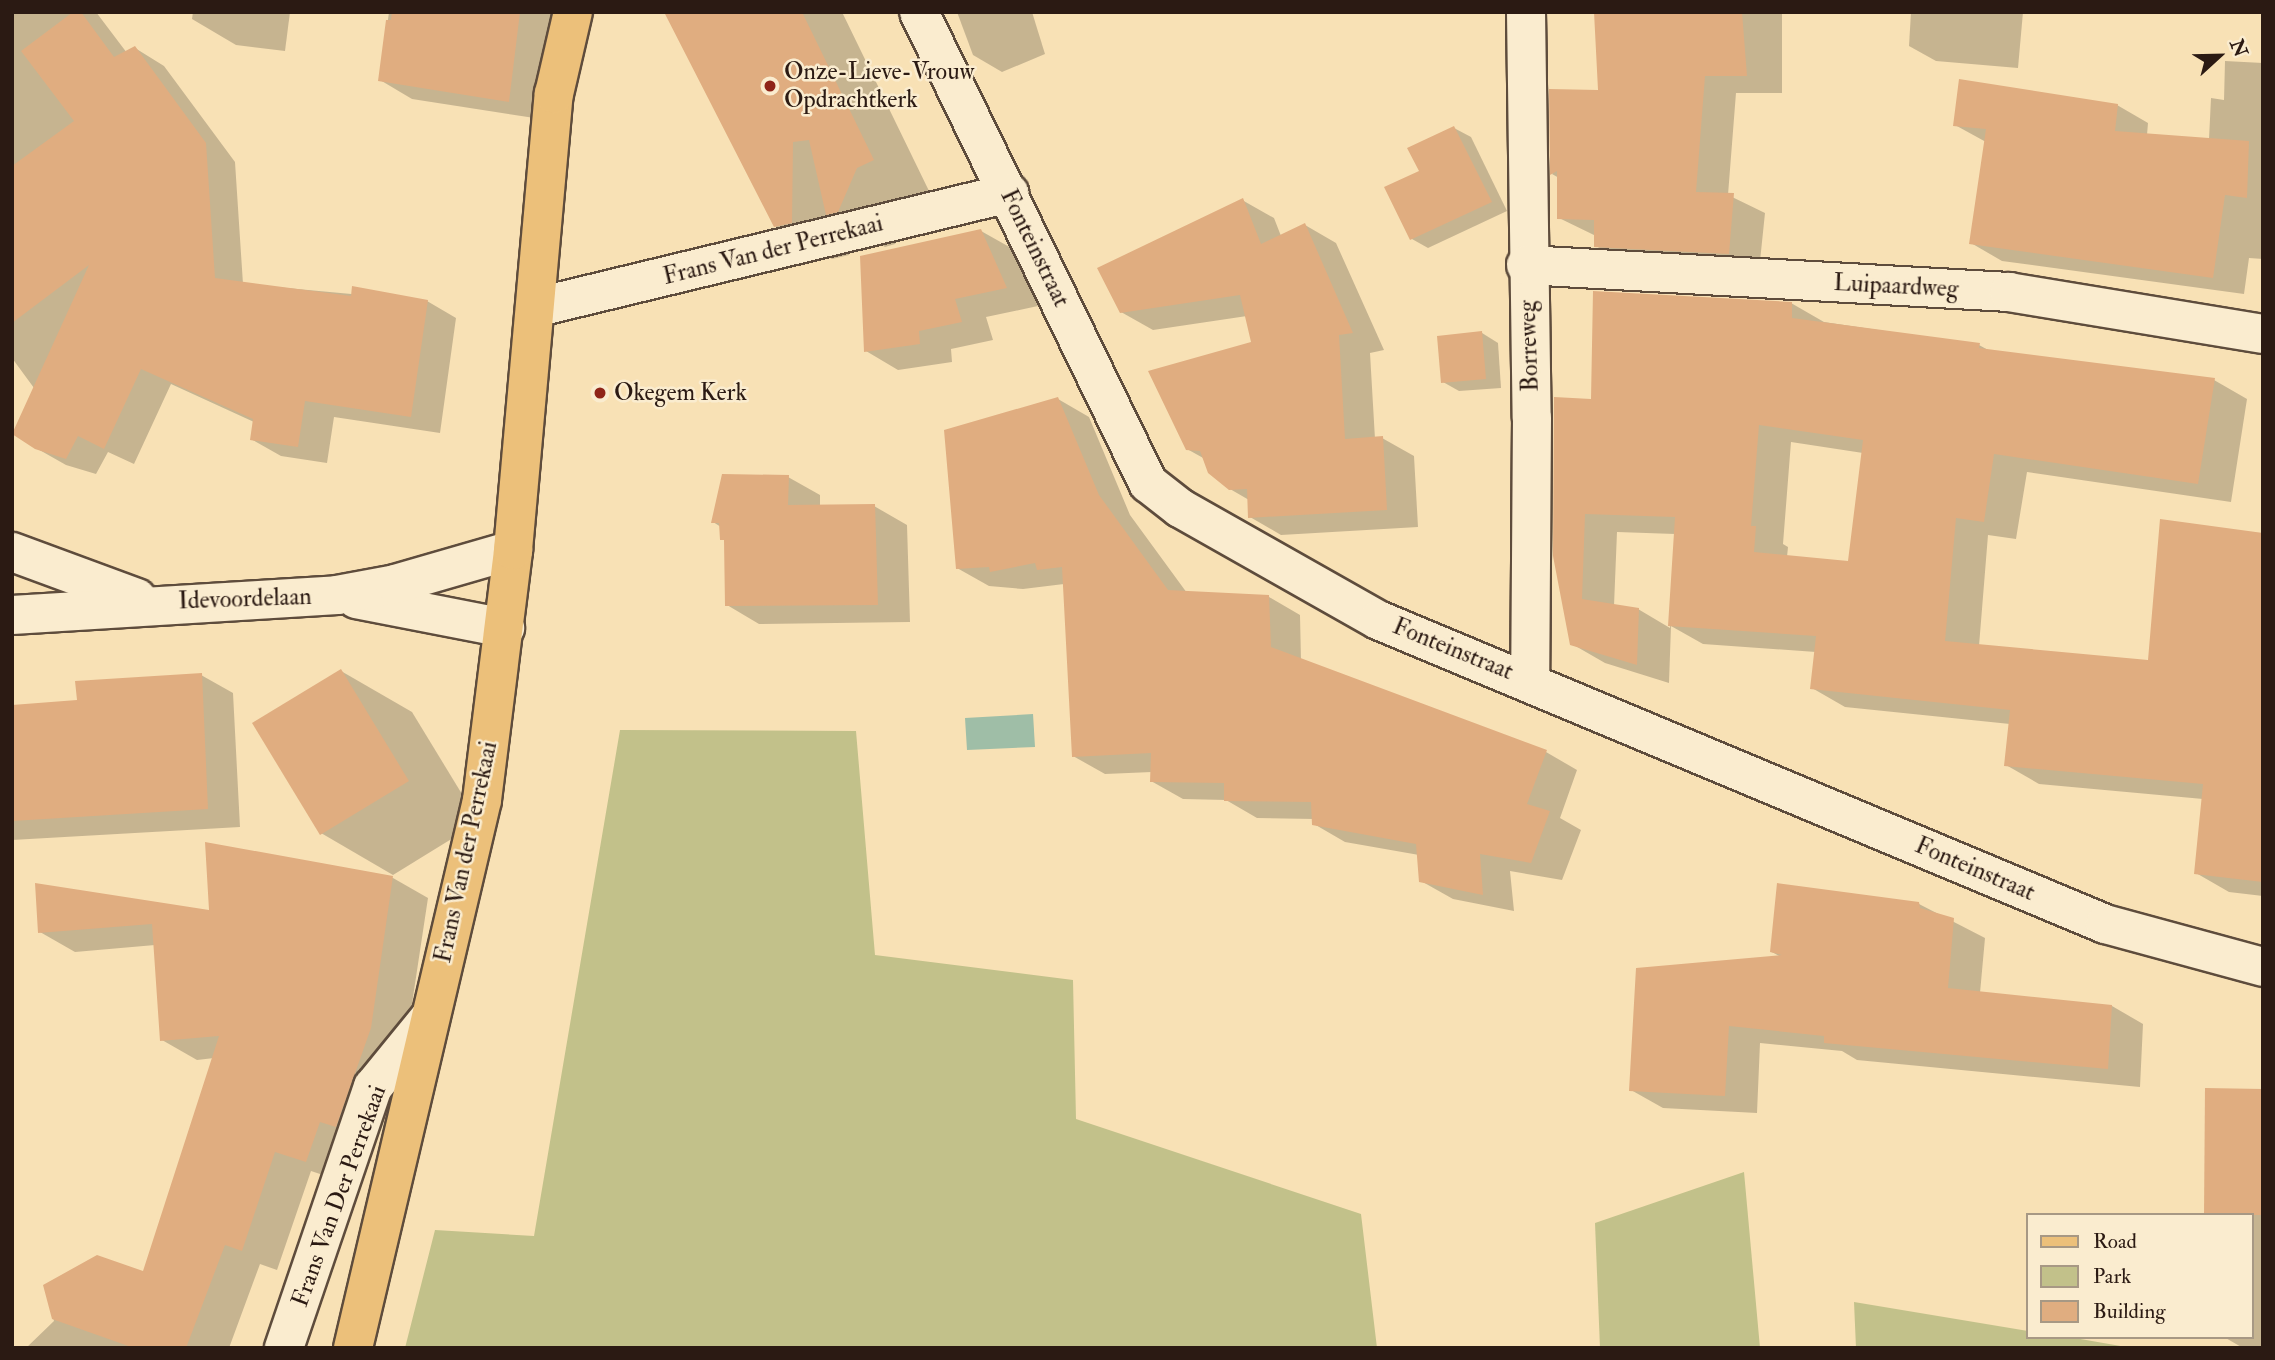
<!DOCTYPE html>
<style>
body{margin:0}
#map{position:relative;width:2275px;height:1360px;overflow:hidden;background:#f8e1b5;font-family:"IM FELL Double Pica",serif}
div>[style]{position:absolute}
[style*='--x']{left:calc(var(--x)*1px);top:calc(var(--y)*1px);width:calc(var(--w)*1px);rotate:calc(var(--a)*1deg)}
.green>*{inset:0;background:#c2c18a}
.water>*{inset:0;background:#9fbea7}
.shadow>*{inset:0;background:#0003}
.building>*{inset:0;background:#e0ad80}
.roads{filter:drop-shadow(2px 0 #5e4c3c) drop-shadow(-2px 0 #5e4c3c) drop-shadow(0 2px #5e4c3c) drop-shadow(0 -2px #5e4c3c)}
.minor>*{height:38px;margin:-19px;padding:0 19px;transform-origin:19px;border-radius:19px;background:#faeccf}
.major>*{height:38px;margin:-19px;padding:0 19px;transform-origin:19px;border-radius:19px;background:#ecc07a}
.dots>*{width:19px;height:19px;translate:-50% -50%;box-sizing:border-box;border:4px solid #faeccf;border-radius:50%}
span{translate:-50% -50%;white-space:nowrap;text-align:center;line-height:1.15;-webkit-text-stroke:5px #faeccf;paint-order:stroke}
.poi-label{font-size:24px;color:#2b1a13}
.left{translate:0 -50%;text-align:left}
.street-label{font-size:24px;color:#2b1a13}
.frame{position:absolute;inset:0;border:14px solid #2b1a13;pointer-events:none}
.legend{position:absolute;left:2026px;top:1213px;width:228px;height:126px;box-sizing:border-box;background:#faeccf;border:2px solid #a79884;margin:0;padding:9px 12px;list-style:none;font-size:21px;color:#2b1a13}
.legend li{display:flex;align-items:center;gap:14px;height:35px}
.legend b{width:35px;border:2px solid #a79884}
.north{position:absolute;left:2184px;top:21px;width:70px;height:70px;-webkit-text-stroke:5px #faeccf;paint-order:stroke;rotate:68deg;font-size:19px;font-weight:700;line-height:28px;text-align:center;color:#2b1a13}
.north::after{content:'';display:block;margin:auto;width:24px;height:32px;background:#2b1a13;clip-path:polygon(50% 0,100% 100%,50% 72%,0 100%)}
</style>
<div id="map">
<div class="green">
<i style="clip-path:polygon(620px 730px,856px 731px,875px 955px,1073px 980px,1076px 1119px,1361px 1214px,1377px 1348px,405px 1348px,435px 1230px,534px 1236px)"></i>
<i style="clip-path:polygon(1744px 1172px,1760px 1348px,1600px 1348px,1595px 1223px)"></i>
<i style="clip-path:polygon(1854px 1302px,2028px 1331px,2028px 1337px,2069px 1337px,2132px 1348px,1856px 1348px)"></i>
</div>
<div class="water">
<i style="clip-path:polygon(1033px 714px,1035px 747px,967px 750px,965px 718px)"></i>
</div>
<div class="shadow">
<i style="clip-path:polygon(12px 12px,96px 12px,127px 53px,135px 48px,164px 66px,235px 162px,243px 284px,427px 301px,456px 318px,440px 433px,334px 417px,327px 463px,281px 456px,251px 439px,254px 422px,171px 384px,134px 464px,108px 452px,96px 474px,66px 465px,36px 448px,34px 388px,12px 358px)"></i>
<i style="clip-path:polygon(193px 12px,290px 12px,285px 51px,236px 45px,192px 19px)"></i>
<i style="clip-path:polygon(389px 12px,558px 12px,541px 119px,412px 99px,380px 80px)"></i>
<i style="clip-path:polygon(666px 12px,842px 12px,930px 193px,914px 201px,895px 244px,885px 247px,849px 226px,849px 255px,832px 259px,775px 226px)"></i>
<i style="clip-path:polygon(957px 12px,1032px 12px,1045px 54px,1002px 72px,973px 55px)"></i>
<i style="clip-path:polygon(1596px 12px,1782px 12px,1782px 93px,1736px 93px,1728px 195px,1765px 213px,1759px 271px,1627px 264px,1596px 246px,1596px 236px,1559px 218px,1559px 178px,1552px 174px,1600px 92px)"></i>
<i style="clip-path:polygon(1911px 12px,2023px 12px,2018px 68px,1936px 61px,1909px 46px)"></i>
<i style="clip-path:polygon(2225px 61px,2263px 63px,2263px 259px,2249px 258px,2244px 294px,2002px 261px,1971px 243px,1986px 142px,1955px 125px,2117px 105px,2148px 123px,2147px 135px,2209px 139px,2211px 98px,2224px 100px)"></i>
<i style="clip-path:polygon(1454px 128px,1471px 137px,1507px 211px,1428px 248px,1412px 239px,1421px 172px)"></i>
<i style="clip-path:polygon(1242px 200px,1274px 218px,1281px 236px,1305px 225px,1336px 243px,1384px 350px,1370px 353px,1375px 439px,1382px 438px,1414px 456px,1418px 527px,1281px 535px,1250px 517px,1249px 500px,1230px 489px,1205px 459px,1187px 449px,1253px 343px,1247px 316px,1153px 330px,1121px 312px)"></i>
<i style="clip-path:polygon(981px 231px,1013px 249px,1038px 306px,986px 317px,993px 340px,951px 349px,952px 362px,898px 370px,866px 351px)"></i>
<i style="clip-path:polygon(evenodd,1791px 303px,1824px 322px,1979px 345px,1990px 351px,2214px 380px,2247px 399px,2231px 502px,2027px 472px,2016px 539px,1988px 535px,1979px 646px,2150px 662px,2263px 535px,2263px 896px,2229px 892px,2196px 873px,2203px 799px,2039px 784px,2006px 765px,2010px 724px,1845px 707px,1812px 688px,1816px 652px,1703px 644px,1671px 626px,1669px 683px,1605px 663px,1572px 644px,1593px 401px,1791px 303px,1791px 442px,1863px 453px,1849px 563px,1787px 557px,1788px 547px,1783px 544px,1791px 442px,1791px 303px,1617px 532px,1675px 534px,1670px 628px,1638px 609px,1614px 606px,1617px 532px)"></i>
<i style="clip-path:polygon(1482px 333px,1498px 343px,1501px 388px,1459px 391px,1443px 382px)"></i>
<i style="clip-path:polygon(1058px 399px,1089px 417px,1130px 515px,1187px 593px,1269px 597px,1300px 615px,1301px 661px,1546px 752px,1577px 770px,1560px 818px,1581px 830px,1562px 880px,1510px 871px,1514px 911px,1453px 899px,1421px 881px,1419px 855px,1345px 842px,1314px 824px,1314px 819px,1257px 818px,1226px 800px,1183px 799px,1151px 781px,1152px 772px,1105px 774px,1073px 756px,1064px 584px,1023px 589px,989px 586px,957px 568px)"></i>
<i style="clip-path:polygon(788px 477px,820px 495px,820px 506px,874px 506px,907px 525px,910px 622px,759px 624px,727px 605px,726px 541px,721px 527px,713px 522px)"></i>
<i style="clip-path:polygon(341px 671px,412px 712px,479px 822px,393px 875px,321px 833px)"></i>
<i style="clip-path:polygon(201px 675px,233px 693px,240px 827px,12px 840px,12px 707px,79px 702px)"></i>
<i style="clip-path:polygon(207px 844px,393px 878px,428px 898px,405px 1050px,341px 1181px,311px 1171px,277px 1270px,260px 1264px,229px 1348px,26px 1348px,54px 1321px,45px 1286px,144px 1274px,214px 1058px,197px 1060px,162px 1040px,155px 945px,75px 952px,40px 932px,211px 912px)"></i>
<i style="clip-path:polygon(1919px 904px,1985px 938px,1980px 993px,2112px 1006px,2143px 1024px,2140px 1087px,1857px 1060px,1842px 1051px,1760px 1043px,1757px 1113px,1663px 1108px,1631px 1090px,1781px 957px,1772px 952px)"></i>
<i style="clip-path:polygon(2263px 1090px,2263px 1348px,2243px 1348px,2224px 1337px,2252px 1337px,2252px 1215px)"></i>
</div>
<div class="building">
<i style="clip-path:polygon(73px 12px,81px 12px,114px 57px,135px 46px,206px 143px,215px 278px,351px 296px,352px 286px,428px 300px,411px 417px,305px 401px,298px 447px,250px 440px,253px 419px,141px 369px,104px 449px,78px 436px,66px 459px,35px 449px,12px 434px,89px 265px,12px 323px,12px 166px,74px 121px,21px 51px)"></i>
<i style="clip-path:polygon(392px 12px,520px 12px,509px 102px,378px 81px,386px 20px,391px 20px)"></i>
<i style="clip-path:polygon(664px 12px,802px 12px,874px 160px,857px 168px,838px 212px,826px 215px,809px 140px,793px 142px,792px 223px,774px 227px)"></i>
<i style="clip-path:polygon(1594px 12px,1742px 12px,1747px 76px,1705px 76px,1696px 192px,1734px 193px,1729px 254px,1594px 247px,1594px 220px,1557px 219px,1557px 171px,1550px 175px,1549px 89px,1598px 90px)"></i>
<i style="clip-path:polygon(1959px 79px,2118px 104px,2115px 131px,2249px 141px,2247px 198px,2225px 195px,2213px 278px,1969px 244px,1986px 129px,1953px 126px)"></i>
<i style="clip-path:polygon(1454px 126px,1492px 202px,1410px 240px,1384px 187px,1419px 171px,1407px 148px)"></i>
<i style="clip-path:polygon(1243px 198px,1261px 244px,1305px 223px,1353px 333px,1339px 335px,1345px 439px,1383px 436px,1387px 510px,1248px 518px,1247px 489px,1229px 490px,1208px 473px,1200px 451px,1186px 450px,1148px 371px,1251px 342px,1240px 295px,1120px 313px,1097px 268px)"></i>
<i style="clip-path:polygon(981px 229px,1007px 288px,955px 299px,962px 322px,919px 331px,920px 344px,864px 352px,860px 256px)"></i>
<i style="clip-path:polygon(evenodd,1593px 291px,1792px 302px,1792px 318px,1980px 343px,1979px 348px,2215px 378px,2198px 484px,1994px 454px,1984px 522px,1956px 518px,1945px 641px,2148px 660px,2160px 519px,2263px 533px,2263px 882px,2194px 874px,2203px 784px,2004px 766px,2010px 710px,1810px 689px,1816px 636px,1668px 626px,1675px 517px,1585px 514px,1582px 599px,1639px 608px,1637px 665px,1570px 645px,1553px 556px,1554px 397px,1591px 399px,1593px 291px,1759px 425px,1863px 440px,1848px 561px,1754px 552px,1756px 526px,1751px 526px,1759px 425px)"></i>
<i style="clip-path:polygon(1482px 331px,1486px 379px,1441px 383px,1437px 336px)"></i>
<i style="clip-path:polygon(1058px 397px,1099px 495px,1168px 590px,1269px 595px,1271px 647px,1547px 750px,1527px 804px,1550px 811px,1531px 863px,1480px 854px,1483px 895px,1419px 882px,1416px 844px,1312px 825px,1311px 802px,1224px 801px,1224px 783px,1150px 782px,1151px 753px,1072px 757px,1062px 567px,1037px 570px,1035px 563px,990px 572px,989px 567px,956px 569px,944px 430px)"></i>
<i style="clip-path:polygon(722px 474px,789px 475px,788px 505px,875px 504px,878px 605px,725px 606px,724px 540px,720px 540px,719px 523px,711px 523px)"></i>
<i style="clip-path:polygon(341px 669px,409px 781px,320px 835px,252px 723px)"></i>
<i style="clip-path:polygon(202px 673px,208px 809px,12px 821px,12px 705px,77px 700px,75px 681px)"></i>
<i style="clip-path:polygon(205px 842px,393px 876px,371px 1028px,336px 1127px,320px 1122px,306px 1162px,275px 1152px,242px 1251px,225px 1245px,186px 1348px,134px 1348px,52px 1319px,43px 1285px,97px 1255px,143px 1271px,219px 1036px,160px 1041px,152px 924px,38px 933px,35px 883px,209px 910px)"></i>
<i style="clip-path:polygon(1777px 883px,1919px 902px,1920px 908px,1954px 918px,1948px 988px,2112px 1005px,2108px 1069px,1824px 1043px,1824px 1036px,1729px 1026px,1725px 1096px,1629px 1091px,1636px 968px,1782px 955px,1770px 952px)"></i>
<i style="clip-path:polygon(2205px 1088px,2263px 1089px,2263px 1215px,2204px 1215px)"></i>
</div>
<div class="roads">
<div class="minor">
<i style="--x:919;--y:12;--w:524;--a:64.07"></i>
<i style="--x:1148;--y:483;--w:41;--a:38"></i>
<i style="--x:1180;--y:508;--w:227;--a:29.5"></i>
<i style="--x:1378;--y:620;--w:788;--a:22.69"></i>
<i style="--x:2105;--y:924;--w:164;--a:15.2"></i>
<i style="--x:1526;--y:12;--w:406;--a:89.2"></i>
<i style="--x:1532;--y:418;--w:261;--a:90.4"></i>
<i style="--x:1526;--y:265;--w:484;--a:3.2"></i>
<i style="--x:2009;--y:292;--w:257;--a:9.4"></i>
<i style="--x:538;--y:307;--w:485;--a:-13.6"></i>
<i style="--x:12;--y:552;--w:133;--a:20.2"></i>
<i style="--x:356;--y:599;--w:152;--a:11"></i>
<i style="--x:12;--y:615;--w:326;--a:-3.5"></i>
<i style="--x:337;--y:595;--w:59;--a:-10.7"></i>
<i style="--x:395;--y:584;--w:123;--a:-16.1"></i>
<i style="--x:284;--y:1348;--w:276;--a:-71.2"></i>
<i style="--x:373;--y:1087;--w:90;--a:-50.8"></i>
</div>
<div class="major">
<i style="--x:353;--y:1348;--w:563;--a:-76.75"></i>
<i style="--x:482;--y:800;--w:252;--a:-82.9"></i>
<i style="--x:513;--y:550;--w:458;--a:-84.9"></i>
<i style="--x:554;--y:94;--w:84;--a:-77"></i>
</div>
</div>
<div class="dots">
<i style="left:770px;top:86px;background:#8f2418"></i>
<i style="left:600px;top:393px;background:#8f2418"></i>
</div>
<div class="poi-label">
<span class="left" style="left:784px;top:86px">Onze-Lieve-Vrouw<br>Opdrachtkerk</span>
<span class="left" style="left:614px;top:393px">Okegem Kerk</span>
</div>
<div class="street-label">
<span style="left:1035px;top:248px;rotate:64deg">Fonteinstraat</span>
<span style="left:773px;top:250px;rotate:-14deg">Frans Van der Perrekaai</span>
<span style="left:1896px;top:286px;rotate:3deg">Luipaardweg</span>
<span style="left:1529px;top:346px;rotate:-92deg">Borreweg</span>
<span style="left:245px;top:599px;rotate:-2deg">Idevoordelaan</span>
<span style="left:1453px;top:649px;rotate:22deg">Fonteinstraat</span>
<span style="left:466px;top:852px;rotate:-78deg">Frans Van der Perrekaai</span>
<span style="left:1975px;top:869px;rotate:23deg">Fonteinstraat</span>
<span style="left:339px;top:1196px;rotate:-70deg">Frans Van Der Perrekaai</span>
</div>
<div class="frame"></div>
<ul class="legend">
<li><b style="height:9px;background:#ecc07a"></b>Road</li>
<li><b style="height:19px;background:#c2c18a"></b>Park</li>
<li><b style="height:19px;background:#e0ad80"></b>Building</li>
</ul>
<div class="north">N</div>
</div>
